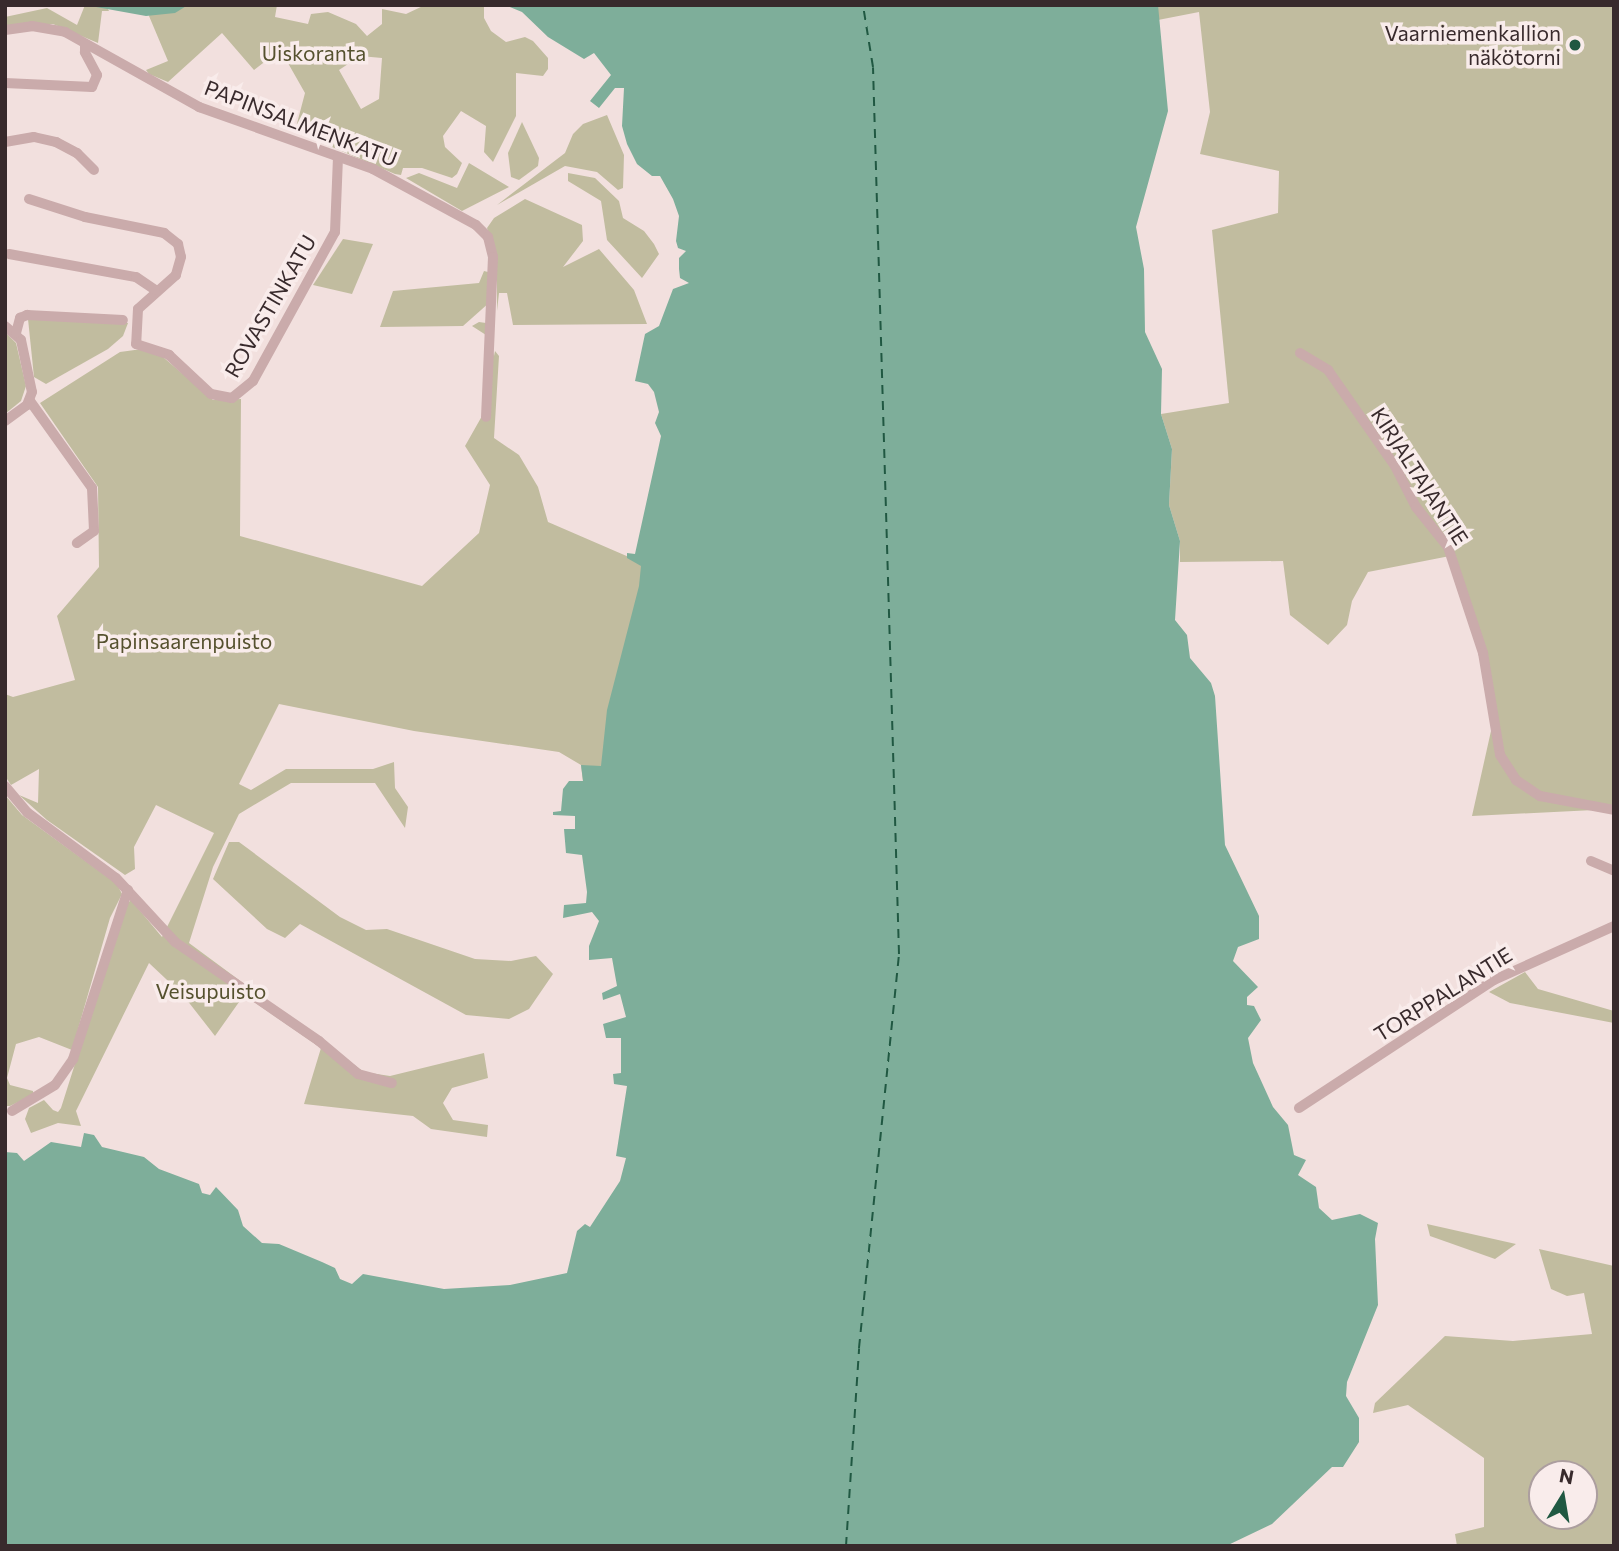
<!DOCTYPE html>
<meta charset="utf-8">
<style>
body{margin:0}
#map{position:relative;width:1619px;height:1551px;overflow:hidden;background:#f2e0de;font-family:Commissioner,sans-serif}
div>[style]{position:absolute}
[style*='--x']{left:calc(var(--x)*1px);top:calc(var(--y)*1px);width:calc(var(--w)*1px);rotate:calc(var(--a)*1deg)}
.green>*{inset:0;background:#c1bc9f}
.water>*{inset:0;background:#7eae9a}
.ferry>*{height:2px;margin-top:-1px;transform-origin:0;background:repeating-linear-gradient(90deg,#205842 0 9px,transparent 0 16px)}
.street>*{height:10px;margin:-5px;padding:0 5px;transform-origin:5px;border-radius:5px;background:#caabab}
.dots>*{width:19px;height:19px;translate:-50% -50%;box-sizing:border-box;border:4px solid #f9eceb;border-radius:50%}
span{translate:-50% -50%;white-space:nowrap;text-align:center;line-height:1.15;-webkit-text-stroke:7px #f9eceb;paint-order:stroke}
.poi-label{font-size:21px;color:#382a2c}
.right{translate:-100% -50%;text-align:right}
.park-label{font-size:21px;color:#55512e}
.street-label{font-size:21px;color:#382a2c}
.frame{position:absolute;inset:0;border:7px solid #382a2c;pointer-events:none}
.north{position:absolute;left:1528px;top:1460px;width:70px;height:70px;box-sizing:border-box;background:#f9eceb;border:2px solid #ac9e9f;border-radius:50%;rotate:11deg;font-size:19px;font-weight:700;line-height:28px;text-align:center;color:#382a2c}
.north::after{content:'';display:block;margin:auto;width:24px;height:32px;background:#205842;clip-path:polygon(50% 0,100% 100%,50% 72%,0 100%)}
</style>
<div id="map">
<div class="green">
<i style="clip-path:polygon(85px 5px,106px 5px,109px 11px,102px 11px,98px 43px,53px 24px,5px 26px,5px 17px,47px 8px,77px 25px)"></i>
<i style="clip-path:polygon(evenodd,154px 5px,277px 5px,275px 17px,308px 24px,311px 14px,328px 12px,356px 24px,367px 36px,382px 24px,382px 9px,406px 14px,425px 5px,484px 5px,484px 18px,491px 31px,506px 42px,525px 37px,533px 41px,548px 58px,548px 69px,543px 76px,516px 73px,516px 116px,493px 162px,484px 152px,486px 126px,461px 111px,443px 136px,445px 147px,462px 163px,457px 174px,452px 178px,422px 168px,403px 168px,401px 175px,395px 174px,295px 131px,305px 93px,276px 42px,276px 53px,254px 70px,222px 33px,168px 82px,149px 74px,146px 70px,168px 61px,149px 16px,154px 5px,360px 56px,382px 58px,379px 99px,361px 109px,339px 70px,360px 56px)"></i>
<i style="clip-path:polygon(1158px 5px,1614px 5px,1614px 809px,1472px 816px,1495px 713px,1455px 555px,1368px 572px,1352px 601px,1347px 625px,1328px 645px,1290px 615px,1283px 561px,1180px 562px,1180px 541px,1169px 505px,1172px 449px,1161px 414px,1229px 403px,1212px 230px,1278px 213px,1279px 171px,1200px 154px,1210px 112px,1199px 12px,1158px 20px)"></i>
<i style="clip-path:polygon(607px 115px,624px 155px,623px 188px,618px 190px,597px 172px,565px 166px,497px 205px,565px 153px,573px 134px,583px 124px)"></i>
<i style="clip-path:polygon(522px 122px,539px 158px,538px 166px,519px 180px,511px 177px,508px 153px)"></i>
<i style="clip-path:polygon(469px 163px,509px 187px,462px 211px,406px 178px,419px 173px,457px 188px)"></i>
<i style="clip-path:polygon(568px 173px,595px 178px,619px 201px,623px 218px,644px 231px,654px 244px,659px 254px,642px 278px,607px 240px,601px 201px,568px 181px)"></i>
<i style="clip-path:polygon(525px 199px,582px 225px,583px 241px,563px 267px,599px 249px,634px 290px,647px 324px,513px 325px,507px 293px,499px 293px,497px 311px,497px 260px,487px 228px,494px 218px)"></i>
<i style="clip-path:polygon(343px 239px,373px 244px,352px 294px,313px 285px)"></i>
<i style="clip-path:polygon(484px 271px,488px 272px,490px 302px,463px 326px,380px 327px,393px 291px,479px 283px)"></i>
<i style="clip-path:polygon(28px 319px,128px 323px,123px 336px,108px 349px,46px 384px,34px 377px)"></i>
<i style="clip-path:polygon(479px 322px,486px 323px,494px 356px,495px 351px,499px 356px,494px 438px,519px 455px,538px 487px,548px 522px,652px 567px,633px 774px,583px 781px,581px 765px,559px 752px,414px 731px,279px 704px,239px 784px,251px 790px,286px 769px,373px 769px,394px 762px,395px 788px,408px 807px,405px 828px,375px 783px,291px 783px,239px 814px,213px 867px,189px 943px,364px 1072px,390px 1076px,484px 1053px,488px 1078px,452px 1088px,443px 1103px,453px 1120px,488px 1125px,487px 1137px,431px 1129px,413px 1116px,304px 1104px,321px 1048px,244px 995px,215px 1036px,183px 995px,149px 963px,76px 1111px,81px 1126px,58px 1123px,31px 1133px,25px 1119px,29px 1108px,44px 1100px,53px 1110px,58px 1112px,61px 1108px,125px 906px,131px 900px,162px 937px,214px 833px,156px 805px,134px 847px,135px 869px,125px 875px,47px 820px,19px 795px,38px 803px,39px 769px,11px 785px,5px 776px,5px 694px,13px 697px,75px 680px,57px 616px,99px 567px,98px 487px,40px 403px,120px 352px,142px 349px,163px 357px,213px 400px,241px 399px,240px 536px,422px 586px,479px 533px,490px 485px,465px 446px,482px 416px,486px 335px,472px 326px)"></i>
<i style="clip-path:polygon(5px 332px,16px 343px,26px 386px,21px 401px,5px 414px)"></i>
<i style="clip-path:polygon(5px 795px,22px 815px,117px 884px,122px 894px,110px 918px,72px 1050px,39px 1037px,16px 1044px,7px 1078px,10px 1085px,33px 1091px,33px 1095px,10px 1106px,5px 1106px)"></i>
<i style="clip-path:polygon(229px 842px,239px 842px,340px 917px,366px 930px,387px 929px,475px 959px,511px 961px,536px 956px,553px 974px,529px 1009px,509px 1019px,466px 1015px,300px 924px,285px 938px,267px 929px,213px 879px)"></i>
<i style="clip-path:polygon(1525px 972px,1538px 989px,1614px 1011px,1614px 1023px,1510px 1003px,1489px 992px)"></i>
<i style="clip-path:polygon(1427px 1224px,1516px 1244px,1495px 1259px,1430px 1236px)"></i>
<i style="clip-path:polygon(evenodd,1539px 1249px,1614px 1266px,1614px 1546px,1457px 1546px,1455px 1534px,1484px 1527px,1484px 1458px,1408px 1405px,1373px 1413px,1375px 1403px,1445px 1336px,1513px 1341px,1592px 1334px,1584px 1293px,1567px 1296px,1551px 1289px,1539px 1249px,1584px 1474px,1584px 1516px,1542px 1516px,1542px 1474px,1584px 1474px)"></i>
</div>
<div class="water">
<i style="clip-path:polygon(85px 5px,188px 5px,175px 13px,146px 16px)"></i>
<i style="clip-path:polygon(505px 5px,1158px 5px,1168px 111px,1136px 227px,1144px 269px,1145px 332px,1162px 369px,1161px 414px,1172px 449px,1169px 505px,1180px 541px,1175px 620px,1187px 635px,1190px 658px,1211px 683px,1215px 696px,1225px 845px,1259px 916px,1259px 939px,1238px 947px,1233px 961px,1258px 987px,1247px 997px,1247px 1005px,1254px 1006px,1261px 1020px,1248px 1038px,1253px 1063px,1273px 1107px,1288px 1125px,1294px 1155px,1306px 1160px,1298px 1175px,1316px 1187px,1319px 1208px,1332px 1220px,1360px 1214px,1378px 1223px,1375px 1239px,1378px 1305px,1347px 1382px,1346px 1396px,1359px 1418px,1359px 1442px,1343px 1467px,1332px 1467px,1272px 1524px,1226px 1546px,5px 1546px,5px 1152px,17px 1153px,24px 1161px,51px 1142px,81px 1147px,84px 1133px,94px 1135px,102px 1147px,144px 1157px,159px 1169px,199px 1184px,202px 1193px,210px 1195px,216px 1187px,238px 1210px,243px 1226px,262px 1243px,279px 1244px,322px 1262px,335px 1268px,340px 1279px,352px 1284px,363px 1274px,444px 1289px,510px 1285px,567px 1273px,577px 1231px,585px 1224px,590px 1227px,620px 1181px,626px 1158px,616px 1156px,627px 1086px,614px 1084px,613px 1074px,621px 1073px,621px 1038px,606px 1038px,603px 1024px,626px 1017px,620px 994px,603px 1000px,602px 993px,617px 986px,612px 958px,589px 960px,589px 946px,599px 921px,592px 912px,563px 918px,564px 905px,586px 903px,587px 892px,582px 855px,566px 853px,564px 829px,575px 829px,575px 816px,553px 815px,553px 812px,561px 811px,563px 789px,569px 781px,583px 781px,581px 765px,601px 766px,607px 710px,639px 586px,641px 566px,627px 558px,627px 553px,635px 554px,661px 436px,655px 423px,659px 412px,654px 392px,648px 384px,635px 381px,645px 334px,659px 326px,673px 289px,689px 283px,680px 278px,679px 269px,679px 258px,686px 251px,678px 248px,676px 241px,679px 216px,673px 199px,660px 176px,652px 176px,637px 164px,627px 144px,622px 126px,624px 88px,615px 88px,599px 108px,590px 101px,611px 75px,594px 53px,584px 59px,548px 37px,522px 12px)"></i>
</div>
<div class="ferry">
<i style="--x:846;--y:1546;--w:198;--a:-86.2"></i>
<i style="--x:859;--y:1348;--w:396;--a:-84.2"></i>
<i style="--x:899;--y:954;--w:887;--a:-91.68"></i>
<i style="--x:873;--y:67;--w:63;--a:-99.2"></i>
</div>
<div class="street">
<i style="--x:5;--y:30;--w:27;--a:-8"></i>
<i style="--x:32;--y:26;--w:34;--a:10"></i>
<i style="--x:65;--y:32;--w:154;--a:29.2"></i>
<i style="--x:199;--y:107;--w:185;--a:19.6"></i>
<i style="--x:373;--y:169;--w:117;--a:28.5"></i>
<i style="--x:476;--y:225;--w:17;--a:45"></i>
<i style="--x:488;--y:237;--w:21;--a:76"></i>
<i style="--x:493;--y:257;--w:160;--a:92.5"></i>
<i style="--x:5;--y:83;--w:87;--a:2.6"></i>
<i style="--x:92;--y:87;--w:13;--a:-67"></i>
<i style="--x:97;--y:75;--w:26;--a:-118"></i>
<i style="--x:85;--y:52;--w:8;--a:-90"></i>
<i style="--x:5;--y:142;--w:29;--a:-10"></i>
<i style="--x:34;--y:137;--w:23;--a:13"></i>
<i style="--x:56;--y:142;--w:24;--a:28"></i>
<i style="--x:77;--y:153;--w:24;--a:45"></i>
<i style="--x:29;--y:199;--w:59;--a:17.8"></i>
<i style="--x:85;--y:217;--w:81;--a:11.4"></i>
<i style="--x:164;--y:233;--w:18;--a:38"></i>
<i style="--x:178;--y:244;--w:13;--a:77"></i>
<i style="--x:181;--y:257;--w:19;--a:106"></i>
<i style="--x:176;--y:275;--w:51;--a:138.2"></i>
<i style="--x:138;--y:309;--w:35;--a:93"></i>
<i style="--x:136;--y:344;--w:35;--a:18"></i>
<i style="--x:169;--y:355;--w:57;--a:42.9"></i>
<i style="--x:211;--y:394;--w:21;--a:11"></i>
<i style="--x:232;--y:398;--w:27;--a:-39"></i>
<i style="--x:253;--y:381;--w:170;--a:-61.2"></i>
<i style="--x:335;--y:232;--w:75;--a:-87.7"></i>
<i style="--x:9;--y:254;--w:129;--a:10.3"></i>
<i style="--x:136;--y:277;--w:23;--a:34"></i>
<i style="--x:5;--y:326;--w:21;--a:41"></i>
<i style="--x:21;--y:340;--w:53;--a:78.1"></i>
<i style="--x:32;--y:392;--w:14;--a:111"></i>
<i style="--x:27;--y:405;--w:27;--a:144"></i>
<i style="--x:16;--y:333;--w:16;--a:-75"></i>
<i style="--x:20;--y:318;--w:8;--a:-23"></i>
<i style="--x:27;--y:315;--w:96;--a:3"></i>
<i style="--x:1300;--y:353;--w:33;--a:31"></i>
<i style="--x:1328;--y:370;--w:117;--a:55.1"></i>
<i style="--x:1395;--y:466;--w:46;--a:62.9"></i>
<i style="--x:1416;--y:507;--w:51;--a:51.3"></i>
<i style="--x:1448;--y:547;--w:112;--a:71.7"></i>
<i style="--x:1483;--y:653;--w:103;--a:80.5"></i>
<i style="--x:1500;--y:755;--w:30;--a:57"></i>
<i style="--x:1516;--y:780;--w:29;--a:34"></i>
<i style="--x:1540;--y:796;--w:75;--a:10.7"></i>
<i style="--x:30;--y:401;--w:107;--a:54.5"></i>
<i style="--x:92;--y:488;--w:43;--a:87.3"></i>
<i style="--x:94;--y:531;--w:21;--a:145"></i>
<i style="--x:5;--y:786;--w:35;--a:50"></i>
<i style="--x:28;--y:813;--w:109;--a:36.5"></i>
<i style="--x:116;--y:878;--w:87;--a:47.3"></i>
<i style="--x:175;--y:942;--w:175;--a:34.5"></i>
<i style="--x:319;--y:1041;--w:51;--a:40.2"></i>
<i style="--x:358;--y:1074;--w:35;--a:15"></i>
<i style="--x:1591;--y:861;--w:25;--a:23"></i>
<i style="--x:1299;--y:1108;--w:233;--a:-33.3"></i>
<i style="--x:1494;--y:980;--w:132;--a:-24.2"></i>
<i style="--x:12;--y:1111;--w:50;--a:-31.2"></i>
<i style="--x:55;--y:1085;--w:32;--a:-55"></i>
<i style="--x:73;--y:1059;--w:178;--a:-72"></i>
</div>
<div class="dots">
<i style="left:1575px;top:45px;background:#205842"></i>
</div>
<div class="poi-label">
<span class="right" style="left:1561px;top:45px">Vaarniemenkallion<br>näkötorni</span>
</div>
<div class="park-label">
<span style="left:314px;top:53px">Uiskoranta</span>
<span style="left:184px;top:641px">Papinsaarenpuisto</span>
<span style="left:211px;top:991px">Veisupuisto</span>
</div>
<div class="street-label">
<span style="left:301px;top:123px;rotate:21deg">PAPINSALMENKATU</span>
<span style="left:270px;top:306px;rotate:-60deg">ROVASTINKATU</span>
<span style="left:1420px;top:476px;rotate:57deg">KIRJALTAJANTIE</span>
<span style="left:1443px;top:994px;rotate:-32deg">TORPPALANTIE</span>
</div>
<div class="frame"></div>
<div class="north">N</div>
</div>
